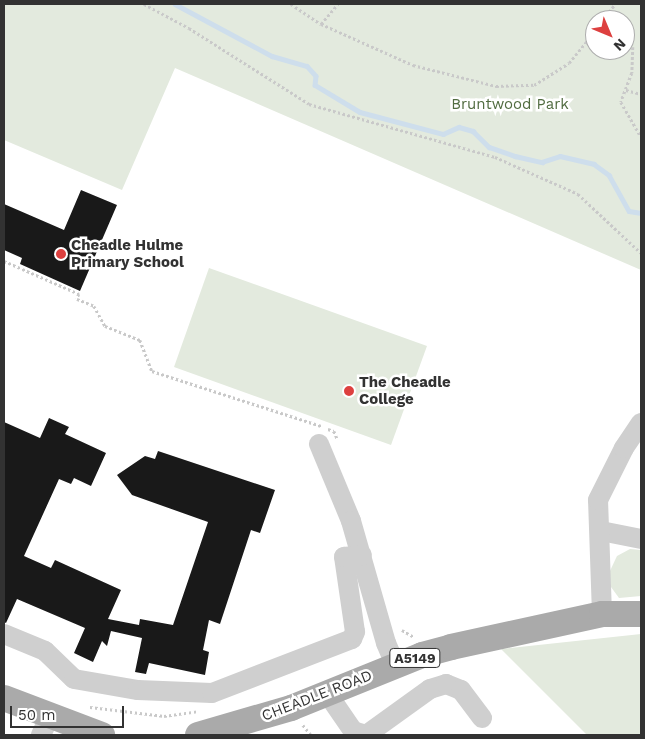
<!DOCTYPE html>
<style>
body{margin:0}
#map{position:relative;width:645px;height:739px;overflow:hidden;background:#fff;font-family:"Work Sans",sans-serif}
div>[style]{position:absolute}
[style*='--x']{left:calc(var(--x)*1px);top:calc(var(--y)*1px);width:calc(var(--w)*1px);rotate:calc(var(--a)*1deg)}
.green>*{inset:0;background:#e3eade}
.stream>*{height:4.5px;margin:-2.25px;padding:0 2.25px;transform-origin:2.25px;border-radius:2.25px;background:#cedeec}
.building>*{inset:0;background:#191919}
.path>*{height:2.5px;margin-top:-1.25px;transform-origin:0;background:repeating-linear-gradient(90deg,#c9c9c9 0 2.5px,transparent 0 5px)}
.minor>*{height:20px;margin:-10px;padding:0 10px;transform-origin:10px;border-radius:10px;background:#cfcfcf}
.major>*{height:26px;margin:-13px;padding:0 13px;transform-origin:13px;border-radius:13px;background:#aaa}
.dots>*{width:14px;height:14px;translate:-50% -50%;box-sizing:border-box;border:2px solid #fff;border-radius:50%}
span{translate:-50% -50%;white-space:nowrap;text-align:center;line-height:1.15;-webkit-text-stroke:5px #fff;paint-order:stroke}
.shield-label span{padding:1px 4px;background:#fff;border:1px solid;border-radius:4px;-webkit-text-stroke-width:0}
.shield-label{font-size:14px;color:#323232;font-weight:700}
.park-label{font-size:15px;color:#516c40}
.poi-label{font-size:15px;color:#323232;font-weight:700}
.left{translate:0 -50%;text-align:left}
.street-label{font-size:15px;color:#323232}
.frame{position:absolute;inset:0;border:5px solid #323232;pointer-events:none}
.north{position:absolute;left:585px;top:10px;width:50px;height:50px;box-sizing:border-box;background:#fff;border:1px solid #adadad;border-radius:50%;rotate:135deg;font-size:14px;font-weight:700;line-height:20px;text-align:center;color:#323232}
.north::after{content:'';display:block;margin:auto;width:18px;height:22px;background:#dd403f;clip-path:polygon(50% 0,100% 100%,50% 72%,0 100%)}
.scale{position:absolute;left:10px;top:706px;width:114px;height:22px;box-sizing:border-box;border:2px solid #323232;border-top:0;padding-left:6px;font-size:15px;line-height:18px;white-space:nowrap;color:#323232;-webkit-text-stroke:4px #fff;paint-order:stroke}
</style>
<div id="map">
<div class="green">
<i style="clip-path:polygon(evenodd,4px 4px,641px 4px,641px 270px,175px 68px,122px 190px,4px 140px,4px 4px,595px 20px,625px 20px,625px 50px,595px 50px,595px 20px)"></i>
<i style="clip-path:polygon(209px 268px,427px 346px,391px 445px,174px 367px)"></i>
<i style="clip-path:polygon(630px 549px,641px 550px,641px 596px,619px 598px,611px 587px,609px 573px,617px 556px)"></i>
<i style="clip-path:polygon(641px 634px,641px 735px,587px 735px,501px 649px)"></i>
</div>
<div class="stream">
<i style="--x:175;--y:4;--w:110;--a:28.2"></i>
<i style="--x:272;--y:56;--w:36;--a:16"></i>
<i style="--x:307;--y:66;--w:13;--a:48"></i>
<i style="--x:316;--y:76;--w:9;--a:96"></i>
<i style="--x:315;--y:85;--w:52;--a:31"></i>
<i style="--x:360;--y:112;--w:86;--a:14.8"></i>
<i style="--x:443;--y:134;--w:17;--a:-24"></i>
<i style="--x:459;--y:127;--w:15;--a:16"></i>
<i style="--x:473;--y:131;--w:23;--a:45"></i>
<i style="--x:489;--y:147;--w:28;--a:19"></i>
<i style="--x:515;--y:156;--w:28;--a:13"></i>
<i style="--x:542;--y:162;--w:19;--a:-18"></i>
<i style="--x:560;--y:156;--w:35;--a:13"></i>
<i style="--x:594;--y:164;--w:19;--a:36"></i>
<i style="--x:609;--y:175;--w:41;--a:60.9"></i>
<i style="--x:629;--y:211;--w:12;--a:9"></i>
</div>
<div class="building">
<i style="clip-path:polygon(81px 190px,117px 205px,80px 291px,20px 264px,22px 258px,4px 250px,4px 204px,64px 230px)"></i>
<i style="clip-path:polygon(49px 418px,69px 427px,65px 434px,106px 453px,91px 486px,74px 478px,71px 484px,59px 479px,24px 556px,51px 568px,55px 560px,121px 590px,108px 619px,139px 625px,140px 619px,173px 625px,208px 522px,132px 495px,117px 475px,145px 456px,155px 459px,158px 451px,275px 490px,260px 533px,251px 530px,220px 624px,209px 620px,203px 650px,209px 652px,205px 675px,149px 663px,146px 674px,135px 672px,142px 638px,111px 631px,107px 646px,102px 641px,93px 662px,74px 653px,85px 628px,17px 599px,6px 623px,4px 622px,4px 422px,40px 438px)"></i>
</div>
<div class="path">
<i style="--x:144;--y:4;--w:51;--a:28.1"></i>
<i style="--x:189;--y:28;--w:142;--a:32.3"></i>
<i style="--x:309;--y:104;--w:193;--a:15.9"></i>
<i style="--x:495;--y:157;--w:91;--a:24"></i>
<i style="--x:578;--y:194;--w:86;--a:43.1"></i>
<i style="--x:291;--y:4;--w:36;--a:34"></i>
<i style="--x:321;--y:24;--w:26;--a:-50"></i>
<i style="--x:603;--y:20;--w:20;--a:-53"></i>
<i style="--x:321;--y:24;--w:101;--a:24"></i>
<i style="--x:413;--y:65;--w:86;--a:14.2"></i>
<i style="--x:496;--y:86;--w:38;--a:-2"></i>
<i style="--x:534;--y:85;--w:41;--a:-32.2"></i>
<i style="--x:569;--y:63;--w:41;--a:-50.9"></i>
<i style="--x:625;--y:42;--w:9;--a:32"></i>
<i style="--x:633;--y:47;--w:26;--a:92"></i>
<i style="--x:632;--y:73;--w:31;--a:111"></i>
<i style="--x:621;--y:102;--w:39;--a:60"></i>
<i style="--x:626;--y:90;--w:16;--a:15"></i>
<i style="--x:4;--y:261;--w:82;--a:23.7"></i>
<i style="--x:79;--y:294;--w:5;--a:112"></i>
<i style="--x:77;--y:299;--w:18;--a:22"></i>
<i style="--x:94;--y:306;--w:23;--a:61"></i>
<i style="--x:105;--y:326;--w:38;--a:22"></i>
<i style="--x:140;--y:340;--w:33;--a:69"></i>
<i style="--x:152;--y:371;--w:178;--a:18"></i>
<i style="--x:328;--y:429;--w:6;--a:18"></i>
<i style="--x:334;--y:431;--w:8;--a:67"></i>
<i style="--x:402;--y:630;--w:14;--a:30"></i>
<i style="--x:90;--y:707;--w:75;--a:6.9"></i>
<i style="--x:164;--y:716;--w:35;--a:-8"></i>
<i style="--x:303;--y:725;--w:13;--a:51"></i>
</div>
<div class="minor">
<i style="--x:319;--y:444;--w:83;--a:67.4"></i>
<i style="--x:351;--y:521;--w:127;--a:74"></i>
<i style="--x:386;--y:643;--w:25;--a:67"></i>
<i style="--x:601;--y:531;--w:41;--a:11.3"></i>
<i style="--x:602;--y:614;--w:114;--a:-92"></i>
<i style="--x:598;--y:500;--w:58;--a:-63.4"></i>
<i style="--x:624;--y:448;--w:30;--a:-56"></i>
<i style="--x:4;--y:634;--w:44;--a:22.5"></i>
<i style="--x:45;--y:651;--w:40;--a:44"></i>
<i style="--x:74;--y:679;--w:65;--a:9.8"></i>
<i style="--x:138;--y:690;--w:74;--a:2.3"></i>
<i style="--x:212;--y:693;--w:150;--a:-21.1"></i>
<i style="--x:352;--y:639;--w:8;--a:-67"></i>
<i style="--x:355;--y:632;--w:76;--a:-98.3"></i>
<i style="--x:344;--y:557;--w:18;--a:-6"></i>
<i style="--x:327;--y:693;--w:46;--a:55.6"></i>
<i style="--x:353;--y:731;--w:14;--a:17"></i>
<i style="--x:366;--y:735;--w:79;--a:-35.7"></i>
<i style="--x:430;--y:689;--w:17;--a:-17"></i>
<i style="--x:446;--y:684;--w:16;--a:22"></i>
<i style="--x:461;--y:690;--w:35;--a:53"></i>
<i style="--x:41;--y:735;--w:19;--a:-65"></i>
</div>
<div class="major">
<i style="--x:4;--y:698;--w:105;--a:20.7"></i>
<i style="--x:198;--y:735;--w:97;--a:-16.2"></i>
<i style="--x:291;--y:708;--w:141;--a:-22"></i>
<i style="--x:422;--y:655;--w:30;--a:-15"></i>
<i style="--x:451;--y:647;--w:155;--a:-12.3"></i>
<i style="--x:602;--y:614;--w:39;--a:0"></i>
</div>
<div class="dots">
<i style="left:61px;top:254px;background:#dd403f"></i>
<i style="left:349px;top:391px;background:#dd403f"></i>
</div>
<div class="shield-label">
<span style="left:415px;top:658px">A5149</span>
</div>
<div class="park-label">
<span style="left:510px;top:105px">Bruntwood Park</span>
</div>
<div class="poi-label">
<span class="left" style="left:71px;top:254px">Cheadle Hulme<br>Primary School</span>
<span class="left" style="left:359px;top:391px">The Cheadle<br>College</span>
</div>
<div class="street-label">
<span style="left:317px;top:696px;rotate:-21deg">CHEADLE ROAD</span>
</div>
<div class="frame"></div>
<div class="north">N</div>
<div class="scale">50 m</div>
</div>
